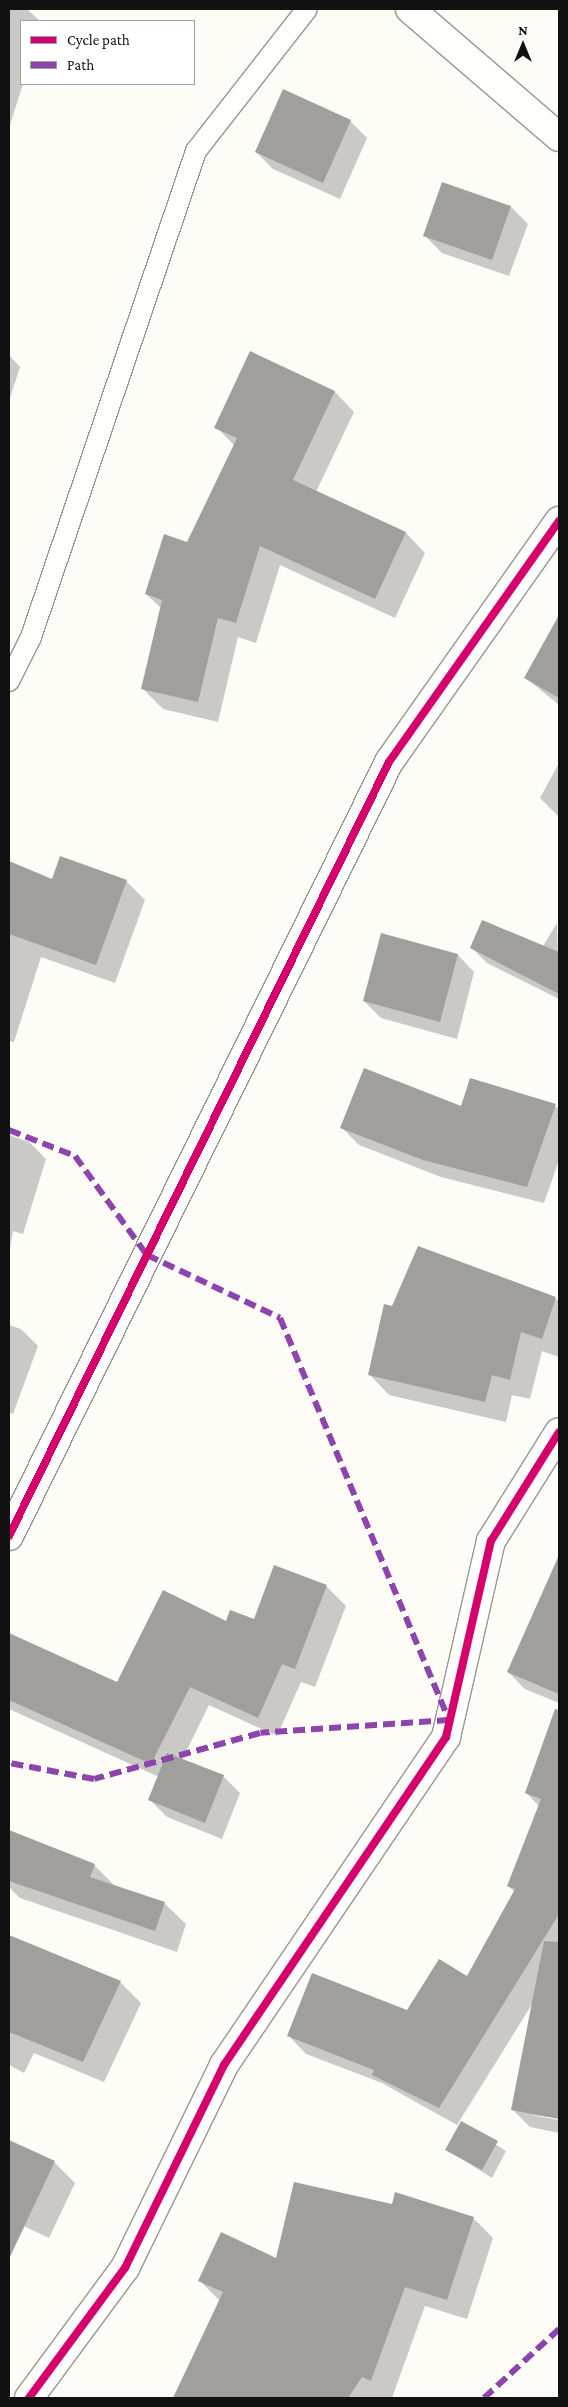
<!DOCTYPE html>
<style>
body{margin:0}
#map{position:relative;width:568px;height:2407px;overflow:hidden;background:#fdfcf7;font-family:"Crimson Pro",serif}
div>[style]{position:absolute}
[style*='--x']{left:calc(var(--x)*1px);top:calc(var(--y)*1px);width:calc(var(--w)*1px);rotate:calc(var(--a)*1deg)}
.shadow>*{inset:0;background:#0003}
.building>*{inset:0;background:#a19f9c}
.roads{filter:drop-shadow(1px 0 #979795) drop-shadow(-1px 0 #979795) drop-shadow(0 1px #979795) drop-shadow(0 -1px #979795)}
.lane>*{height:20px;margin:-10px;padding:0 10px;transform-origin:10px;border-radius:10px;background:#fffffe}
.street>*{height:28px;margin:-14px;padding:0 14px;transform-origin:14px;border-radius:14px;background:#fffffe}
.quiet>*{height:6px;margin-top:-3px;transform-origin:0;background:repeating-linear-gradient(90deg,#8e44ad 0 12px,transparent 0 18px)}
.cycleway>*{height:8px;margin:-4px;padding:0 4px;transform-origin:4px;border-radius:4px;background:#d6006c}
span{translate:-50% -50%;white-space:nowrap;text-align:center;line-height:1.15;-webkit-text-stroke:5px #fff;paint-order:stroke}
.frame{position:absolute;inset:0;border:10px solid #111;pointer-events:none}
.legend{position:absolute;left:20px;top:20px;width:175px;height:65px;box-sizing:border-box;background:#fff;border:1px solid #a0a0a0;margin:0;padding:6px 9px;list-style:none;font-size:15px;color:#111}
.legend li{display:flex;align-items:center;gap:10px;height:25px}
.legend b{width:25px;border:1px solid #a0a0a0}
.north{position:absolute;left:498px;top:20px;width:50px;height:50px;-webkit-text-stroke:4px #fff;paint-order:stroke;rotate:0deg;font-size:14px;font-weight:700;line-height:20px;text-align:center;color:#111}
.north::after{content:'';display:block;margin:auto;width:18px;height:22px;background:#111;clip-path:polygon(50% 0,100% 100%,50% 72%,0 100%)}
</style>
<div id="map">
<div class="shadow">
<i style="clip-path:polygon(9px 9px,27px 9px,40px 21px,21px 21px,23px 84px,9px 128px)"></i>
<i style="clip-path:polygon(350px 121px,367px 138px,340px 199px,273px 169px,256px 152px)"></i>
<i style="clip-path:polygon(443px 184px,511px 207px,528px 224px,509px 276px,442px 253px,425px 236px)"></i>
<i style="clip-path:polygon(251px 353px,335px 392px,354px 412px,316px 492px,406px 533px,425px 553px,395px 618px,280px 565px,256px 643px,238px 637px,218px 722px,163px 709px,143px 689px,162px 609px,146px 594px,188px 543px,235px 446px,216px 427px)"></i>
<i style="clip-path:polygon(9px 355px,20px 367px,9px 401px)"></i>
<i style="clip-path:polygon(556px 625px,559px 627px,559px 705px,526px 678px)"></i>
<i style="clip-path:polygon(559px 763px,559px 817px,540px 798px)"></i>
<i style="clip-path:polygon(9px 863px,52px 881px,126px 881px,145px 900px,115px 983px,41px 957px,14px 1042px,9px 1041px)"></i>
<i style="clip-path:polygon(557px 923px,559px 999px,487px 963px,472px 948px,543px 946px)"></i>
<i style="clip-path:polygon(458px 955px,474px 972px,457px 1039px,381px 1018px,364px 1001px)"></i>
<i style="clip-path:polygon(470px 1080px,559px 1108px,559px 1160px,544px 1203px,441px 1177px,359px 1145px,342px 1128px,462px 1108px)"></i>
<i style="clip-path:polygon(9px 1135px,29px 1142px,46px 1159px,23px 1234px,13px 1231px,9px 1254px)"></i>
<i style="clip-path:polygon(555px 1298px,559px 1302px,559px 1357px,542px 1351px,530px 1399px,512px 1395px,506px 1422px,389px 1395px,369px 1374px,393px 1308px)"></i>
<i style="clip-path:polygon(9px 1325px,21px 1329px,38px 1346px,13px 1414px,9px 1412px)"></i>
<i style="clip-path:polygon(326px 1586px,346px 1606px,315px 1687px,301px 1682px,277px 1736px,209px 1705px,182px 1760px,223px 1776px,240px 1793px,222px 1839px,167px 1817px,150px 1800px,159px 1777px,9px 1709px,9px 1649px,14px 1637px,117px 1684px,226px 1622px,254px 1621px)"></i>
<i style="clip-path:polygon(540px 1601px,559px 1611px,559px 1703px,525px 1689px,508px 1672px)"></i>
<i style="clip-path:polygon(555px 1713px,559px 1714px,559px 2118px,531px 2115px,559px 2120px,559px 2133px,530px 2127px,513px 2110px,534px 2001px,457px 2125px,382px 2083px,306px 2054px,289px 2036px,407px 2012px,468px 1978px,515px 1892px,508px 1886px,540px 1807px,526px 1793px)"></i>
<i style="clip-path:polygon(15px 1834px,94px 1865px,115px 1886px,164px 1903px,186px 1924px,177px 1952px,20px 1898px,9px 1887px,9px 1851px)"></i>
<i style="clip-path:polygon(9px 1937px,120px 1982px,141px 2003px,104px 2082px,34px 2053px,24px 2073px,9px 2065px)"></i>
<i style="clip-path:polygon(461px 2123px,506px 2151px,492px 2178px,446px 2149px)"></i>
<i style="clip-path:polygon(9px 2141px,54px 2162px,75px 2183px,49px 2238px,9px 2219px)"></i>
<i style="clip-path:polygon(473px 2218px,493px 2238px,467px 2319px,425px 2306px,392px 2398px,173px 2398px,220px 2301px,199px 2280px)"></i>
</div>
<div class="building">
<i style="clip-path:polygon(283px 89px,351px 120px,323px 183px,255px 152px)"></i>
<i style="clip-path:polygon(442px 182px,511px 206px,492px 260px,423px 236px)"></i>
<i style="clip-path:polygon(250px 351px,335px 391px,293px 480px,406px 532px,375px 599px,260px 546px,236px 623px,218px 618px,198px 702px,141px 689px,162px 600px,145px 594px,164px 534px,187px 542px,237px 438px,214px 428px)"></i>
<i style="clip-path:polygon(559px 615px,559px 698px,524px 678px)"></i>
<i style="clip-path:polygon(60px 856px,127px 880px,96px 965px,9px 934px,9px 861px,52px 879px)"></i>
<i style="clip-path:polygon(482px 920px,559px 952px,559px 994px,470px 948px)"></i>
<i style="clip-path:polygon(381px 933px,458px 954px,440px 1022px,363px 1001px)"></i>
<i style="clip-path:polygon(364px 1068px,461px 1106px,470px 1078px,556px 1104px,527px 1187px,423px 1160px,340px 1128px)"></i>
<i style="clip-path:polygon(418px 1246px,556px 1297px,542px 1339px,521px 1332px,510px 1380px,492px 1375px,485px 1402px,368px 1375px,384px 1304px,392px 1306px)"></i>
<i style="clip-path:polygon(559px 1555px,559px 1694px,507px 1672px)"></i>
<i style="clip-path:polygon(274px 1565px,327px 1585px,295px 1669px,282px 1664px,258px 1718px,190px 1687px,151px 1764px,9px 1700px,9px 1633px,117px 1682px,163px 1590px,226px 1621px,230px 1610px,254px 1619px)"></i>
<i style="clip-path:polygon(555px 1709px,559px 1710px,559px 1914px,439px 2108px,372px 2075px,374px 2070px,287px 2036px,312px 1973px,407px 2010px,439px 1959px,467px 1976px,515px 1889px,507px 1886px,541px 1799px,525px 1793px)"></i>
<i style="clip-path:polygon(167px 1753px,224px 1775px,205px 1823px,148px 1800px)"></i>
<i style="clip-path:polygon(9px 1830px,95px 1864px,90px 1877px,165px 1902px,155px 1931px,9px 1881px)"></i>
<i style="clip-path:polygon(9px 1935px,121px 1981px,83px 2062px,9px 2032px)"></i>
<i style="clip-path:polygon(544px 1941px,559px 1942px,559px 2119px,511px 2110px)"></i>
<i style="clip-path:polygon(461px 2121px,498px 2141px,482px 2170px,445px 2150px)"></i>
<i style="clip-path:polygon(9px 2140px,55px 2161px,9px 2259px)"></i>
<i style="clip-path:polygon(294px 2182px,392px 2204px,395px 2192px,474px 2217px,447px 2300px,405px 2287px,371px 2381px,362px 2377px,348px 2398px,173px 2398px,223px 2292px,198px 2281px,221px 2232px,276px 2258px)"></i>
</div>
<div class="roads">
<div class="lane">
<i style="--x:9;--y:681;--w:49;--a:-63.4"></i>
<i style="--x:31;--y:637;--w:513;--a:-71.25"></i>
<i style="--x:196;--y:151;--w:180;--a:-52"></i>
</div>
<div class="street">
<i style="--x:410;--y:9;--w:196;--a:40.7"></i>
<i style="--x:9;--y:1536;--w:862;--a:-63.85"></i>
<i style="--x:389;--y:762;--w:295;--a:-54.8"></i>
<i style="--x:29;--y:2398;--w:162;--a:-53.6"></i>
<i style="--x:125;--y:2268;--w:226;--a:-64"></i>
<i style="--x:224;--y:2065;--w:396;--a:-55.9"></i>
<i style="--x:446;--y:1737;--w:201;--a:-77.1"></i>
<i style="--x:491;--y:1541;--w:128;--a:-58"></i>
</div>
</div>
<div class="quiet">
<i style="--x:9;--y:1130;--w:71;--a:21.5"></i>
<i style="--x:75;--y:1156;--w:122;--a:54"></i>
<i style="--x:147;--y:1255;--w:147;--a:25.3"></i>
<i style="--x:280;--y:1318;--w:436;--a:67.2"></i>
<i style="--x:449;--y:1720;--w:189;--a:176.1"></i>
<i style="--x:260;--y:1733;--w:172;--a:164.5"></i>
<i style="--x:94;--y:1779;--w:86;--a:-169.3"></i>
<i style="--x:484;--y:2398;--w:102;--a:-42.6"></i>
</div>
<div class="cycleway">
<i style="--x:9;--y:1536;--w:862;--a:-63.85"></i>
<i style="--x:389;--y:762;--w:295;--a:-54.8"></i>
<i style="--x:29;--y:2398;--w:162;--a:-53.6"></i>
<i style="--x:125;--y:2268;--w:226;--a:-64"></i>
<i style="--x:224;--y:2065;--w:396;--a:-55.9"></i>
<i style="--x:446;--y:1737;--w:201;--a:-77.1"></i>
<i style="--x:491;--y:1541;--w:128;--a:-58"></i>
</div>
<div class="frame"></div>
<ul class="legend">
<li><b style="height:6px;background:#d6006c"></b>Cycle path</li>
<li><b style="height:6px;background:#8e44ad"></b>Path</li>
</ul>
<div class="north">N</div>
</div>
